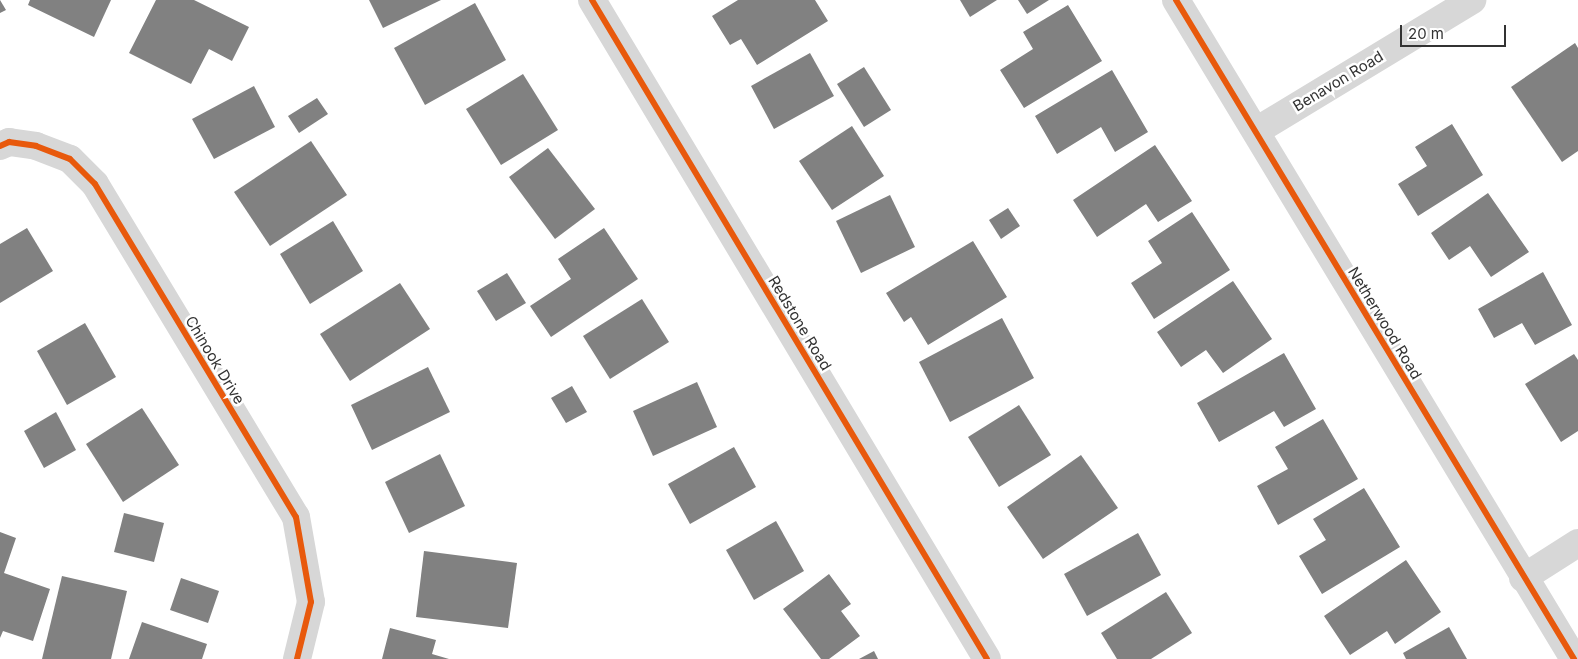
<!DOCTYPE html>
<style>
body{margin:0}
#map{position:relative;width:1578px;height:659px;overflow:hidden;background:#fff;font-family:Inter,sans-serif}
div>[style]{position:absolute}
[style*='--x']{left:calc(var(--x)*1px);top:calc(var(--y)*1px);width:calc(var(--w)*1px);rotate:calc(var(--a)*1deg)}
.building>*{inset:0;background:#818181}
.street>*{height:28px;margin:-14px;padding:0 14px;transform-origin:14px;border-radius:14px;background:#d7d7d7}
.cycleway>*{height:6px;margin:-3px;padding:0 3px;transform-origin:3px;border-radius:3px;background:#e8590c}
span{translate:-50% -50%;white-space:nowrap;text-align:center;line-height:1.15;-webkit-text-stroke:5px #fff;paint-order:stroke}
.street-label{font-size:15px;color:#333}
.scale{position:absolute;left:1400px;top:25px;width:106px;height:22px;box-sizing:border-box;border:2px solid #333;border-top:0;padding-left:6px;font-size:15px;line-height:18px;white-space:nowrap;color:#333;-webkit-text-stroke:4px #fff;paint-order:stroke}
</style>
<div id="map">
<div class="building">
<i style="clip-path:polygon(0 0,6px 10px,0 13px)"></i>
<i style="clip-path:polygon(30px 0,111px 0,94px 37px,28px 5px)"></i>
<i style="clip-path:polygon(156px 0,194px 0,249px 27px,232px 61px,209px 49px,191px 84px,129px 53px)"></i>
<i style="clip-path:polygon(369px 0,441px 0,383px 28px)"></i>
<i style="clip-path:polygon(738px 0,815px 0,828px 21px,757px 65px,741px 39px,730px 45px,712px 16px)"></i>
<i style="clip-path:polygon(960px 0,997px 0,970px 17px)"></i>
<i style="clip-path:polygon(1018px 0,1049px 0,1027px 14px)"></i>
<i style="clip-path:polygon(475px 3px,506px 60px,425px 105px,394px 48px)"></i>
<i style="clip-path:polygon(1068px 5px,1102px 61px,1024px 108px,1000px 70px,1033px 49px,1023px 32px)"></i>
<i style="clip-path:polygon(1575px 43px,1578px 48px,1578px 151px,1562px 162px,1511px 87px)"></i>
<i style="clip-path:polygon(810px 53px,834px 96px,774px 129px,751px 86px)"></i>
<i style="clip-path:polygon(864px 67px,891px 110px,864px 127px,837px 84px)"></i>
<i style="clip-path:polygon(1112px 70px,1148px 132px,1115px 152px,1101px 127px,1057px 154px,1035px 116px)"></i>
<i style="clip-path:polygon(523px 74px,558px 130px,501px 165px,466px 109px)"></i>
<i style="clip-path:polygon(254px 86px,275px 127px,214px 159px,192px 119px)"></i>
<i style="clip-path:polygon(317px 98px,328px 114px,299px 133px,288px 116px)"></i>
<i style="clip-path:polygon(1452px 124px,1483px 175px,1418px 216px,1398px 184px,1427px 166px,1415px 147px)"></i>
<i style="clip-path:polygon(852px 126px,884px 176px,832px 210px,799px 161px)"></i>
<i style="clip-path:polygon(311px 141px,347px 195px,270px 246px,234px 192px)"></i>
<i style="clip-path:polygon(1155px 145px,1192px 201px,1158px 222px,1146px 204px,1097px 237px,1073px 200px)"></i>
<i style="clip-path:polygon(548px 148px,595px 209px,555px 239px,509px 177px)"></i>
<i style="clip-path:polygon(1488px 193px,1529px 252px,1491px 277px,1470px 246px,1449px 260px,1431px 233px)"></i>
<i style="clip-path:polygon(890px 195px,915px 247px,861px 273px,836px 221px)"></i>
<i style="clip-path:polygon(1008px 208px,1020px 226px,1001px 239px,989px 220px)"></i>
<i style="clip-path:polygon(1192px 212px,1230px 270px,1154px 319px,1131px 283px,1162px 263px,1148px 241px)"></i>
<i style="clip-path:polygon(333px 221px,363px 271px,310px 304px,280px 254px)"></i>
<i style="clip-path:polygon(27px 228px,53px 271px,0 303px,0 244px)"></i>
<i style="clip-path:polygon(604px 228px,638px 279px,551px 337px,530px 306px,571px 279px,558px 259px)"></i>
<i style="clip-path:polygon(973px 241px,1007px 297px,928px 345px,911px 317px,904px 322px,886px 293px)"></i>
<i style="clip-path:polygon(1543px 272px,1572px 325px,1535px 345px,1522px 323px,1494px 338px,1478px 309px)"></i>
<i style="clip-path:polygon(507px 273px,526px 303px,496px 321px,477px 291px)"></i>
<i style="clip-path:polygon(1233px 281px,1272px 339px,1223px 373px,1206px 350px,1181px 367px,1157px 332px)"></i>
<i style="clip-path:polygon(400px 283px,430px 329px,350px 381px,320px 334px)"></i>
<i style="clip-path:polygon(642px 299px,669px 342px,610px 379px,583px 336px)"></i>
<i style="clip-path:polygon(1002px 318px,1034px 378px,950px 422px,919px 362px)"></i>
<i style="clip-path:polygon(85px 323px,116px 377px,67px 405px,37px 351px)"></i>
<i style="clip-path:polygon(1284px 353px,1316px 409px,1284px 427px,1274px 411px,1219px 442px,1197px 403px)"></i>
<i style="clip-path:polygon(1574px 354px,1578px 360px,1578px 431px,1561px 442px,1525px 384px)"></i>
<i style="clip-path:polygon(428px 367px,450px 412px,372px 450px,351px 405px)"></i>
<i style="clip-path:polygon(697px 382px,717px 427px,653px 456px,633px 411px)"></i>
<i style="clip-path:polygon(572px 386px,587px 412px,566px 423px,551px 398px)"></i>
<i style="clip-path:polygon(1019px 405px,1051px 455px,999px 487px,968px 437px)"></i>
<i style="clip-path:polygon(142px 408px,179px 465px,123px 502px,86px 444px)"></i>
<i style="clip-path:polygon(56px 412px,76px 450px,44px 468px,24px 431px)"></i>
<i style="clip-path:polygon(1323px 419px,1358px 479px,1278px 525px,1257px 486px,1288px 469px,1275px 447px)"></i>
<i style="clip-path:polygon(734px 447px,756px 487px,690px 524px,668px 484px)"></i>
<i style="clip-path:polygon(440px 454px,465px 506px,409px 533px,385px 482px)"></i>
<i style="clip-path:polygon(1081px 455px,1118px 508px,1043px 559px,1007px 507px)"></i>
<i style="clip-path:polygon(1364px 488px,1400px 547px,1322px 594px,1299px 556px,1326px 540px,1313px 519px)"></i>
<i style="clip-path:polygon(124px 513px,164px 523px,154px 562px,114px 552px)"></i>
<i style="clip-path:polygon(776px 521px,804px 571px,754px 600px,726px 550px)"></i>
<i style="clip-path:polygon(0 532px,16px 538px,4px 573px,50px 589px,33px 641px,3px 631px,0 638px)"></i>
<i style="clip-path:polygon(1138px 533px,1161px 575px,1087px 616px,1064px 574px)"></i>
<i style="clip-path:polygon(424px 551px,517px 563px,508px 628px,416px 617px)"></i>
<i style="clip-path:polygon(1406px 560px,1441px 612px,1395px 644px,1387px 631px,1350px 655px,1324px 616px)"></i>
<i style="clip-path:polygon(829px 574px,851px 604px,841px 611px,860px 636px,829px 659px,821px 659px,783px 609px)"></i>
<i style="clip-path:polygon(62px 576px,127px 591px,111px 659px,42px 659px)"></i>
<i style="clip-path:polygon(181px 578px,219px 591px,208px 623px,170px 610px)"></i>
<i style="clip-path:polygon(1166px 592px,1192px 633px,1151px 659px,1117px 659px,1101px 633px)"></i>
<i style="clip-path:polygon(142px 622px,207px 644px,202px 659px,129px 659px)"></i>
<i style="clip-path:polygon(1449px 627px,1467px 659px,1406px 659px,1403px 653px)"></i>
<i style="clip-path:polygon(390px 628px,436px 640px,432px 654px,449px 659px,382px 659px)"></i>
<i style="clip-path:polygon(874px 651px,878px 659px,859px 659px)"></i>
</div>
<div class="street">
<i style="--x:592;--y:0;--w:768;--a:59.06"></i>
<i style="--x:1176;--y:0;--w:770;--a:58.87"></i>
<i style="--x:1256;--y:131;--w:253;--a:-31.2"></i>
<i style="--x:0;--y:146;--w:10;--a:-24"></i>
<i style="--x:9;--y:142;--w:27;--a:8"></i>
<i style="--x:36;--y:146;--w:36;--a:21"></i>
<i style="--x:70;--y:159;--w:35;--a:45"></i>
<i style="--x:95;--y:184;--w:389;--a:58.9"></i>
<i style="--x:296;--y:517;--w:86;--a:80"></i>
<i style="--x:311;--y:602;--w:59;--a:103.8"></i>
<i style="--x:1523;--y:578;--w:65;--a:-32.5"></i>
</div>
<div class="cycleway">
<i style="--x:592;--y:0;--w:768;--a:59.06"></i>
<i style="--x:1176;--y:0;--w:770;--a:58.87"></i>
<i style="--x:0;--y:146;--w:10;--a:-24"></i>
<i style="--x:9;--y:142;--w:27;--a:8"></i>
<i style="--x:36;--y:146;--w:36;--a:21"></i>
<i style="--x:70;--y:159;--w:35;--a:45"></i>
<i style="--x:95;--y:184;--w:389;--a:58.9"></i>
<i style="--x:296;--y:517;--w:86;--a:80"></i>
<i style="--x:311;--y:602;--w:59;--a:103.8"></i>
</div>
<div class="street-label">
<span style="left:1338px;top:81px;rotate:-31deg">Benavon Road</span>
<span style="left:800px;top:323px;rotate:59deg">Redstone Road</span>
<span style="left:1385px;top:323px;rotate:59deg">Netherwood Road</span>
<span style="left:215px;top:360px;rotate:59deg">Chinook Drive</span>
</div>
<div class="scale">20 m</div>
</div>
